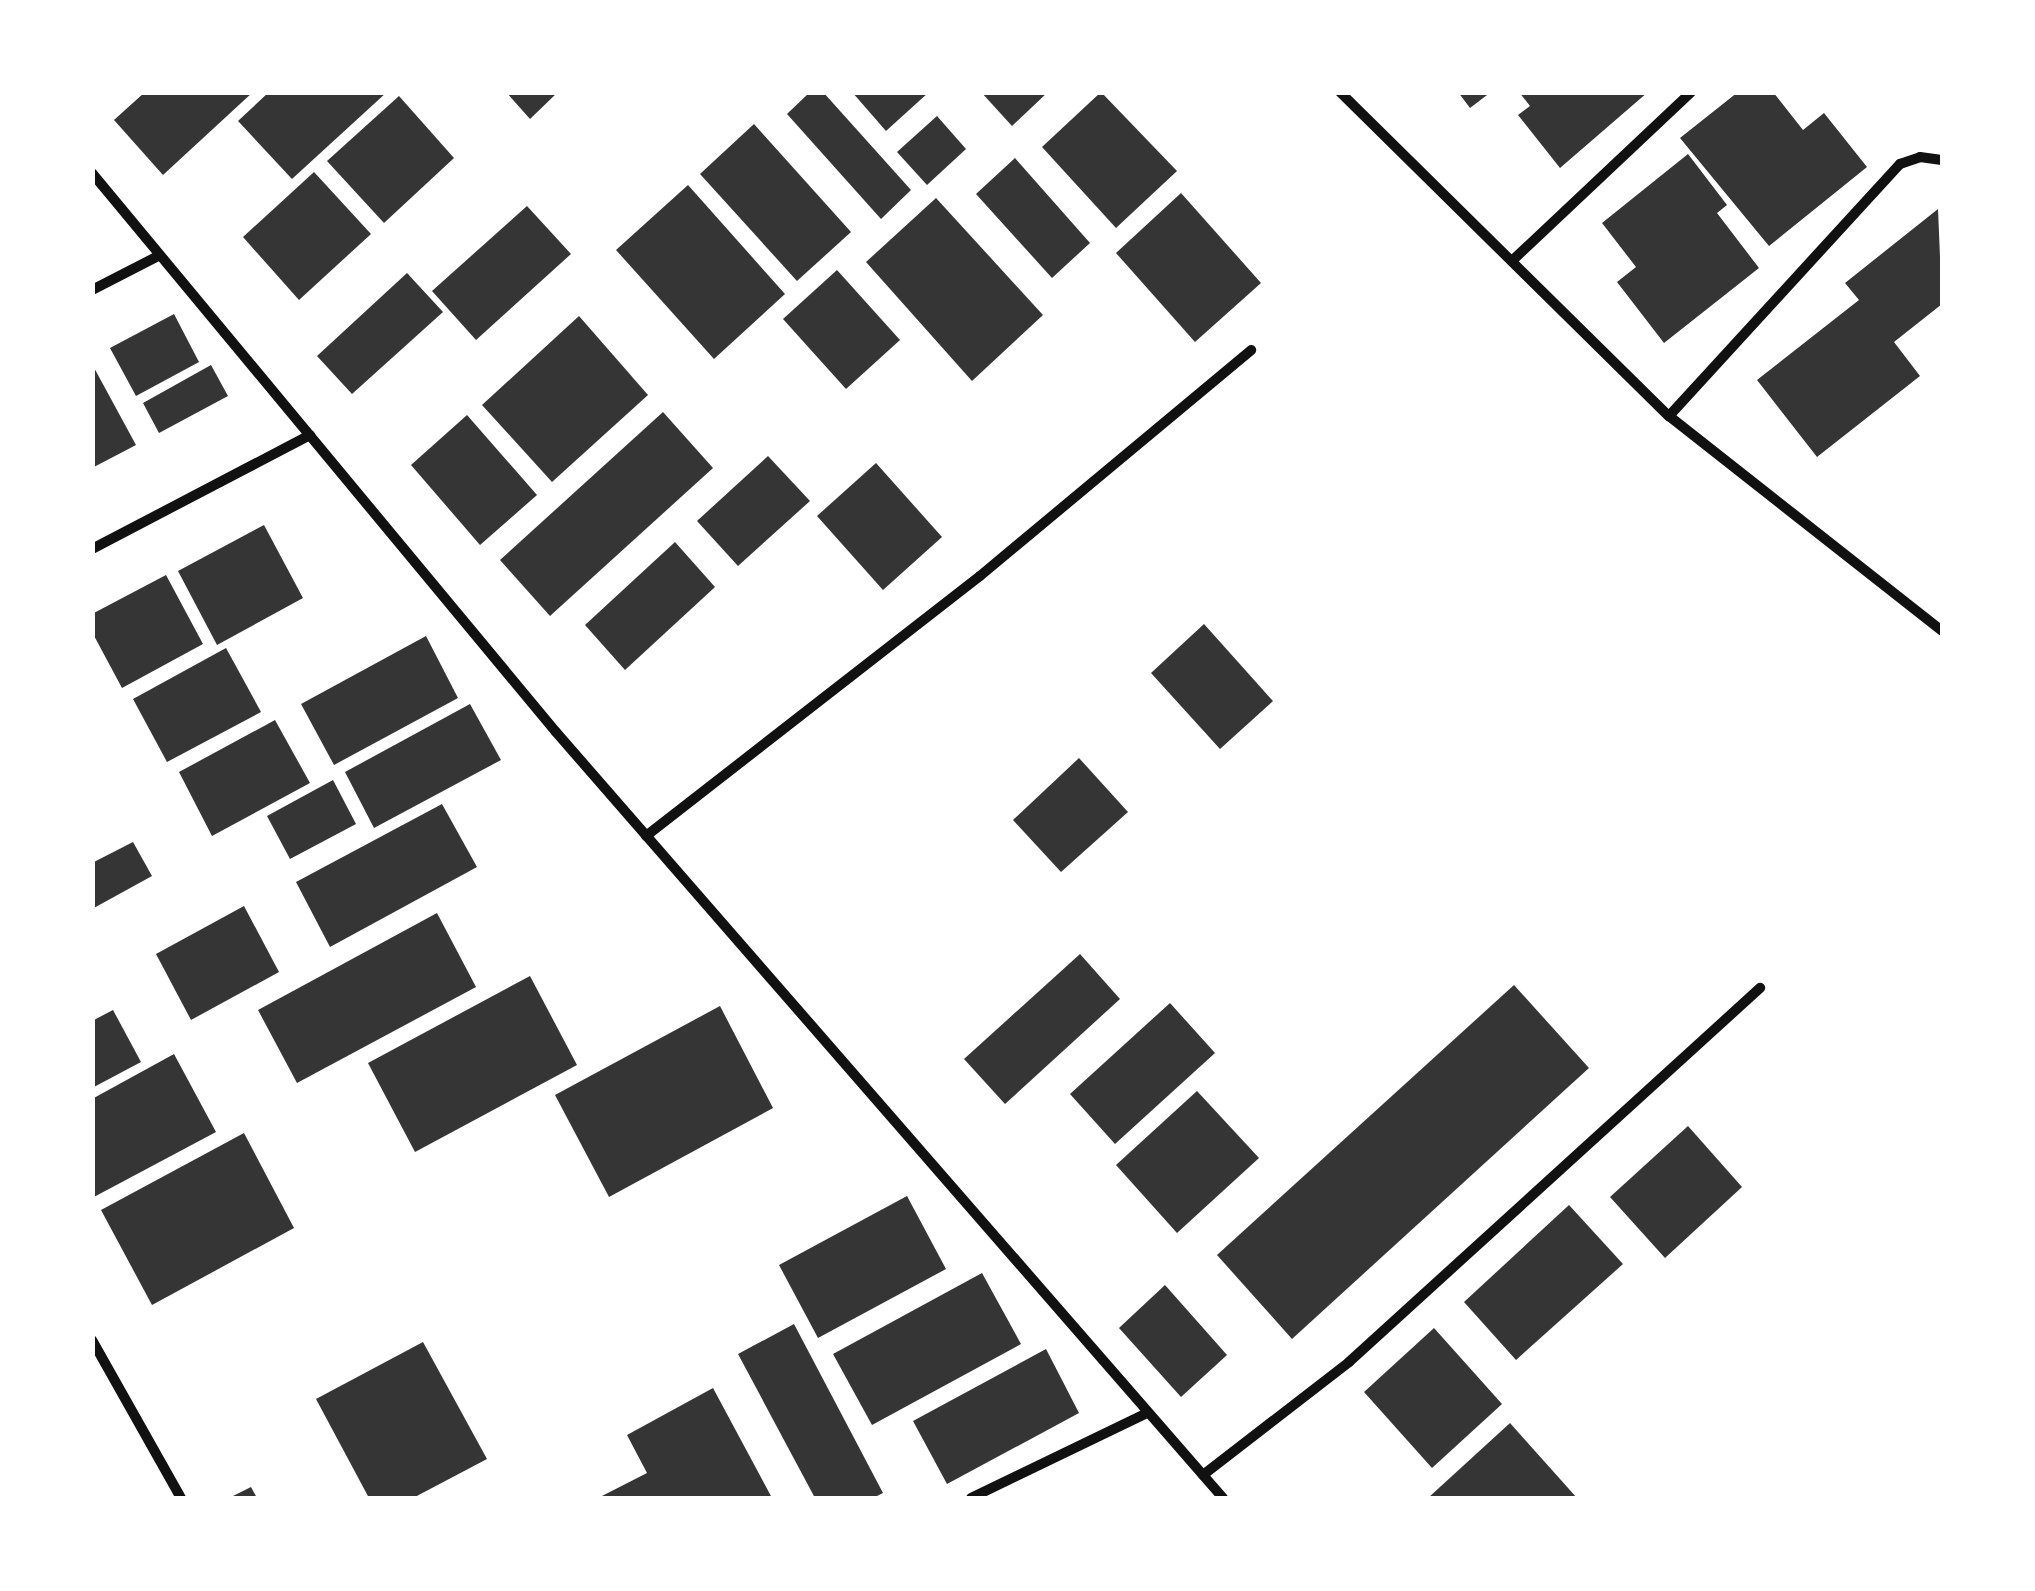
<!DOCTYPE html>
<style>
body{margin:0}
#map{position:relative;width:2035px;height:1591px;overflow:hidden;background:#fff;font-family:Mulish,sans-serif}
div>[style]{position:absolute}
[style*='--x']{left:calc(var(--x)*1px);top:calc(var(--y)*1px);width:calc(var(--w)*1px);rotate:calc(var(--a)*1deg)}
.building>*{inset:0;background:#353535}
.minor>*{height:10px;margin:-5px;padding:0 5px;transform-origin:5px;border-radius:5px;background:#111}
span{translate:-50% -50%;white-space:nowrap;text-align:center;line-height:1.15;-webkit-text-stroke:8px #fff;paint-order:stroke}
.frame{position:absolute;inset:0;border:95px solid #fff;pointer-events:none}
</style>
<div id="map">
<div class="building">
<i style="clip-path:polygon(145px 92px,253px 92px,163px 175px,114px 120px)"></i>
<i style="clip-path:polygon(269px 92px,387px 92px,292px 179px,238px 121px)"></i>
<i style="clip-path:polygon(506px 92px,558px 92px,530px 119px)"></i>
<i style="clip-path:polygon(810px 92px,823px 92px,911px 190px,881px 219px,787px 114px)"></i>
<i style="clip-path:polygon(852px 92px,929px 92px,886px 131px)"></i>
<i style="clip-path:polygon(981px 92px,1048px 92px,1012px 126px)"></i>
<i style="clip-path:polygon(1101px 92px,1177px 171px,1116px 228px,1042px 147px)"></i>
<i style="clip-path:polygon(1458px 92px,1491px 92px,1470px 108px)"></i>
<i style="clip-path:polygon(1519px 92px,1648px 92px,1560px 168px,1518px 115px,1530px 106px)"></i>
<i style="clip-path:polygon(1738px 92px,1773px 92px,1803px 130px,1824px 113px,1867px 167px,1769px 246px,1680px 138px)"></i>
<i style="clip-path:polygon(399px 96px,454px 158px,384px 223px,327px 161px)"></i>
<i style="clip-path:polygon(937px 116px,966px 149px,927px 185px,897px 152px)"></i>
<i style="clip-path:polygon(754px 124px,851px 232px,797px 281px,700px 174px)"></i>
<i style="clip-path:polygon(1688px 154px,1727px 205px,1717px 213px,1759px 268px,1664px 343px,1617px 282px,1636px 267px,1602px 223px)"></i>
<i style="clip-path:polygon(1015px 158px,1090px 243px,1052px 278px,976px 194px)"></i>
<i style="clip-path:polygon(314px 172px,371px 234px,299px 300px,243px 237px)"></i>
<i style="clip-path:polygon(688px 185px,785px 294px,714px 359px,616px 250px)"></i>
<i style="clip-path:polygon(1181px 193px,1261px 283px,1195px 342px,1116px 253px)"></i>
<i style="clip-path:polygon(936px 198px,1043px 315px,972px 381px,866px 262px)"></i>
<i style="clip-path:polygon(527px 206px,571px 254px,476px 340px,432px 291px)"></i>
<i style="clip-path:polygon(1938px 209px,1942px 304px,1894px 342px,1920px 376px,1817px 457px,1757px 380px,1859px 300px,1845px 283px)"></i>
<i style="clip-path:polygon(837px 270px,900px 340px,846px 389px,783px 319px)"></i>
<i style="clip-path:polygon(407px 273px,443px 312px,352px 394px,317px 356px)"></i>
<i style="clip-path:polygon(174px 314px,199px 362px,136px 396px,110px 348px)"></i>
<i style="clip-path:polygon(579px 316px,648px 395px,552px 482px,482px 405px)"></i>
<i style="clip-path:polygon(92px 364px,136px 445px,92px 468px)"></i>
<i style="clip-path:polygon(211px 365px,228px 396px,159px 433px,143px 403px)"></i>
<i style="clip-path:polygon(663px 412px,713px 468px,550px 616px,500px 560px)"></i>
<i style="clip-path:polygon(467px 415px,537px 495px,480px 545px,411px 465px)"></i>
<i style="clip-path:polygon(768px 456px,810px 501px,738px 566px,697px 521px)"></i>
<i style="clip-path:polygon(876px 463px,942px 537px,883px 590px,817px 516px)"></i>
<i style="clip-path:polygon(264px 525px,303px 598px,217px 645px,178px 571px)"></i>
<i style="clip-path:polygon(675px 542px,715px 587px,625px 670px,585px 625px)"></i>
<i style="clip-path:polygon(166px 575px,203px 644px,122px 688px,92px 632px,92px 614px)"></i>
<i style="clip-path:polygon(1204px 624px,1273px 701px,1220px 749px,1151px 673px)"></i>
<i style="clip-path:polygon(426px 636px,458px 698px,334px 765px,301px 704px)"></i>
<i style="clip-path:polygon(226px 648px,261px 712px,167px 762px,133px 699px)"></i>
<i style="clip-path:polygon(470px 704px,501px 760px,374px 828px,345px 772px)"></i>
<i style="clip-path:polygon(275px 720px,310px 783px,212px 836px,179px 772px)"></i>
<i style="clip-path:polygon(1079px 758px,1128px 812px,1061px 872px,1013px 820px)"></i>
<i style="clip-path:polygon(333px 780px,356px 824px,290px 859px,267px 816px)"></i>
<i style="clip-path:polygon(442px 804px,477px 867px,330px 947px,296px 882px)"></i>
<i style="clip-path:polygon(133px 842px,152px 876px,92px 909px,92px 863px)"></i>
<i style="clip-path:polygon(244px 906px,279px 972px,191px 1020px,156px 954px)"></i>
<i style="clip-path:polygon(437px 913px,476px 987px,297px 1083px,258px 1010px)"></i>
<i style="clip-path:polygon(1080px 954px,1120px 999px,1005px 1104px,964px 1059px)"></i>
<i style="clip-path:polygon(530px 976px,577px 1065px,415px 1152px,368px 1063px)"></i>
<i style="clip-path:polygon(1514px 985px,1589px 1068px,1292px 1339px,1217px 1255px)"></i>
<i style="clip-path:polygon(1170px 1003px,1215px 1053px,1115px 1144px,1070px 1094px)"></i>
<i style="clip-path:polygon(720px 1006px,773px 1108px,609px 1197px,555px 1095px)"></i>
<i style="clip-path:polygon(113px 1010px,141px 1062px,92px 1088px,92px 1021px)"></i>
<i style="clip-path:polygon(174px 1054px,216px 1132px,92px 1198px,92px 1099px)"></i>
<i style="clip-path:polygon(1197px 1091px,1259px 1158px,1177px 1233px,1116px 1165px)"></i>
<i style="clip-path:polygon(1688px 1126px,1742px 1187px,1665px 1258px,1610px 1197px)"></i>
<i style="clip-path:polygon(244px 1133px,294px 1228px,152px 1305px,101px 1210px)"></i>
<i style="clip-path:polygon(907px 1196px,946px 1269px,818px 1338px,779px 1265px)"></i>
<i style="clip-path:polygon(1569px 1205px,1623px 1264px,1516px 1360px,1464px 1302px)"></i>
<i style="clip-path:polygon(982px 1273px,1021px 1344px,872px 1425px,833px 1354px)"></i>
<i style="clip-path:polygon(1165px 1285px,1227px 1355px,1181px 1397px,1119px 1328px)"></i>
<i style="clip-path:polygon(794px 1324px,883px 1493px,873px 1498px,815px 1498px,738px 1354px)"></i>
<i style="clip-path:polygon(1434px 1328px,1502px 1404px,1432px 1468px,1364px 1392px)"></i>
<i style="clip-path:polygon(423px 1342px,487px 1459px,413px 1498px,369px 1498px,316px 1399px)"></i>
<i style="clip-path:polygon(1046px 1349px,1079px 1413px,947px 1484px,913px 1421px)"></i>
<i style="clip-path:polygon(713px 1388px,772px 1498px,598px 1498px,647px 1473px,627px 1435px)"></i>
<i style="clip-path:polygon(1510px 1423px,1577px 1498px,1428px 1498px)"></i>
<i style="clip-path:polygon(251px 1487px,257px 1498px,229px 1498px)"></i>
</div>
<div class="minor">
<i style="--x:1340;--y:92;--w:462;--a:44.6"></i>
<i style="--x:1669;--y:416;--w:347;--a:38.2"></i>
<i style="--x:92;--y:173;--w:726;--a:50.31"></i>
<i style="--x:556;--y:732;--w:1016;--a:48.95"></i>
<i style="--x:1514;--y:259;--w:243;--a:-43.3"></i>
<i style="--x:92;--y:290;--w:76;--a:-27.2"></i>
<i style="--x:1669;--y:416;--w:342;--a:-47.5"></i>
<i style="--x:1900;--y:164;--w:21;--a:-19"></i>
<i style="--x:1920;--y:157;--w:22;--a:8"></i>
<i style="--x:92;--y:549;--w:246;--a:-27.6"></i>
<i style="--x:646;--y:836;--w:423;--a:-37.9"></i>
<i style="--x:980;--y:576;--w:353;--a:-39.8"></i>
<i style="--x:92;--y:1340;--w:181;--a:60.6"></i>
<i style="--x:1203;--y:1475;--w:185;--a:-37.7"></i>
<i style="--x:1349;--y:1362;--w:556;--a:-42.3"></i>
<i style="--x:971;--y:1498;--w:195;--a:-25.8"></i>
</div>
<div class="frame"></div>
</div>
